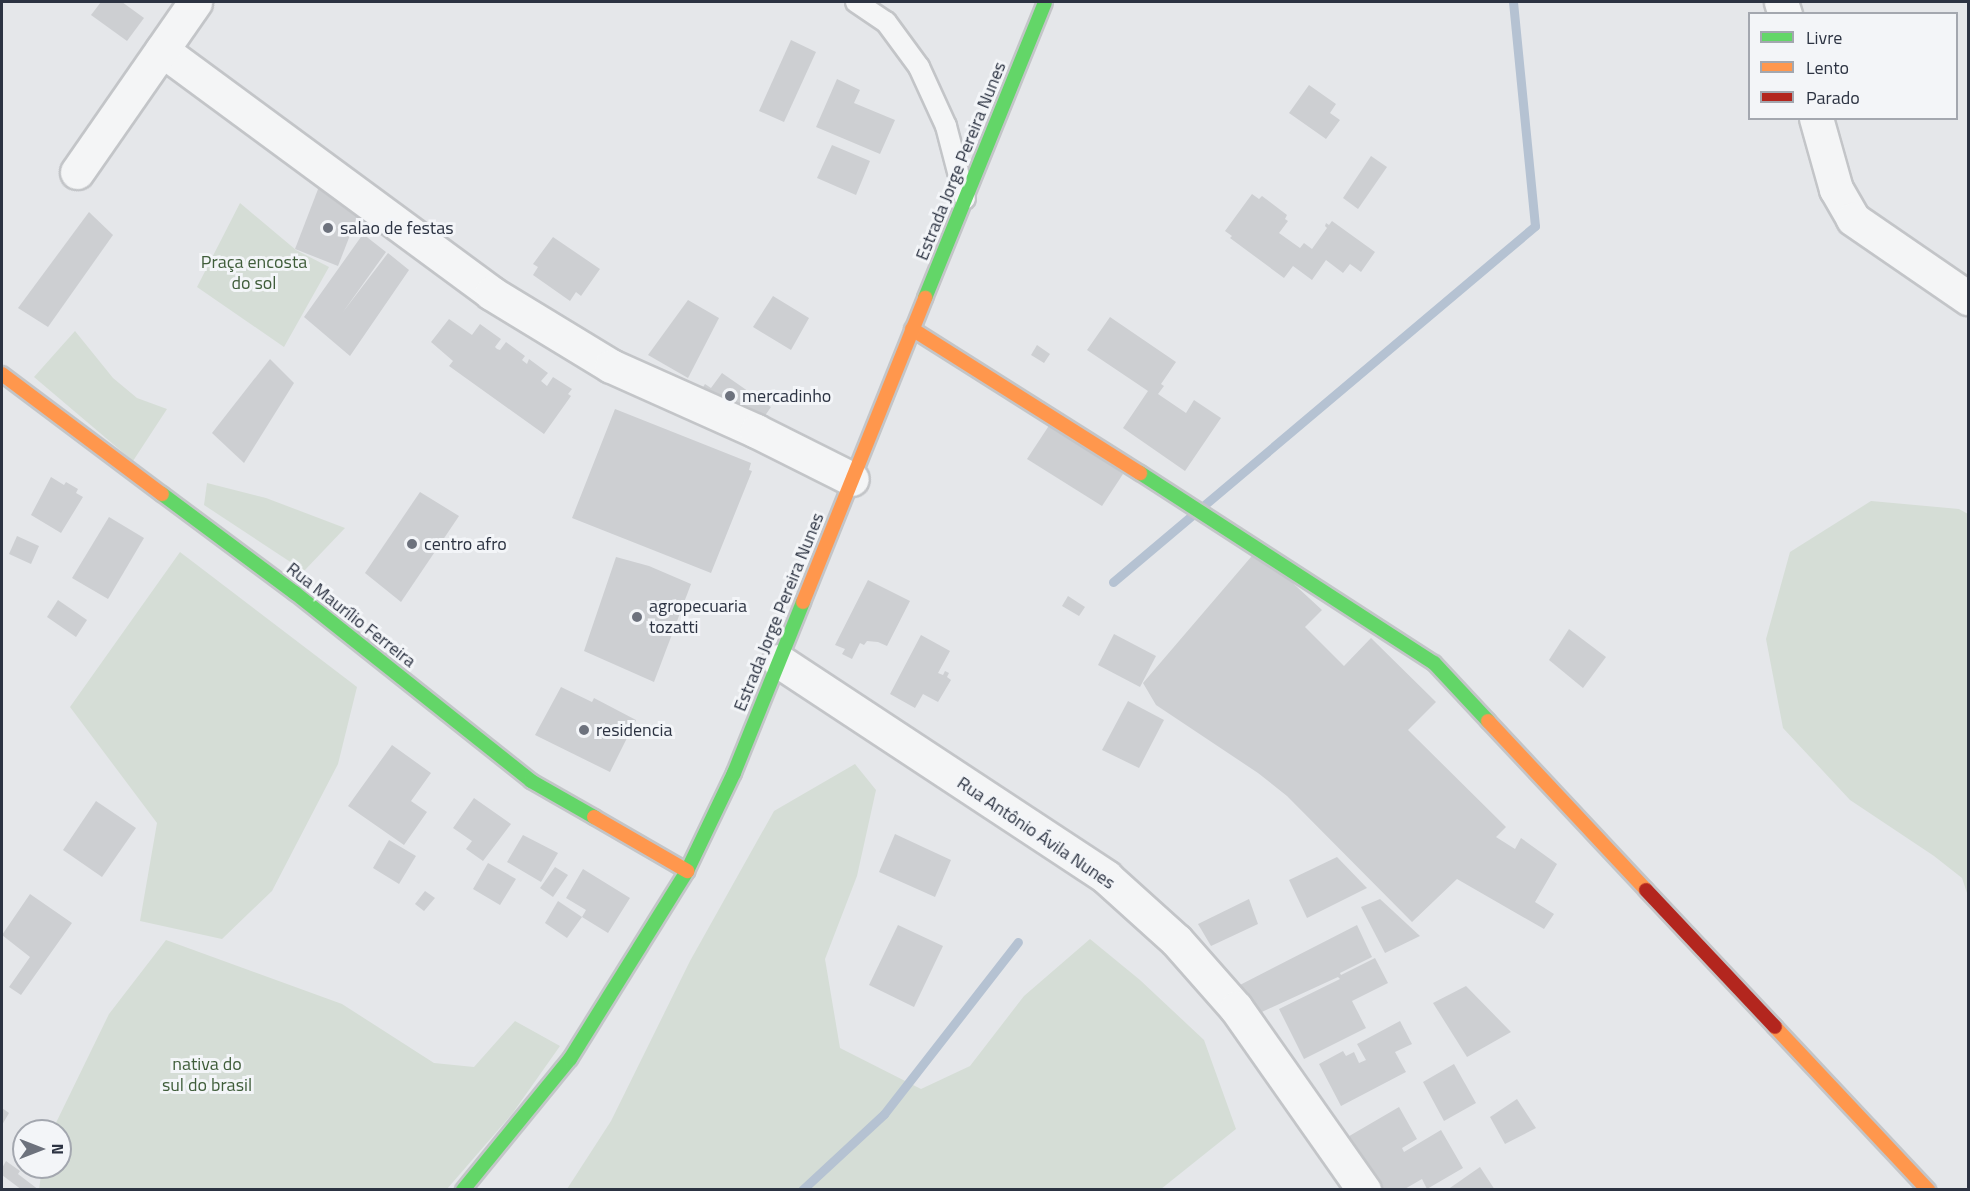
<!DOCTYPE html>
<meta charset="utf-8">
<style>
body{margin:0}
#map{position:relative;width:1970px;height:1191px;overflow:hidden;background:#e5e7ea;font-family:"Titillium Web",sans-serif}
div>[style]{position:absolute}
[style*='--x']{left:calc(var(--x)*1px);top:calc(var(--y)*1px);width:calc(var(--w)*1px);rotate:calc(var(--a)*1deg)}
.green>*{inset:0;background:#d5ddd6}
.stream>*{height:9px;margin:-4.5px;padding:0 4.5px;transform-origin:4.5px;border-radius:4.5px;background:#b5c2d2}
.building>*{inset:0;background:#cdcfd2}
.roads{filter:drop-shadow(2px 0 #c3c5c8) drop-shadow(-2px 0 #c3c5c8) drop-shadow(0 2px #c3c5c8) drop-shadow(0 -2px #c3c5c8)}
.lane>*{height:20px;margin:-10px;padding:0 10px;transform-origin:10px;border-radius:10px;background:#f4f5f6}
.street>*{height:33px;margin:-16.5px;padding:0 16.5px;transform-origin:16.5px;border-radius:16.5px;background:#f4f5f6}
.fast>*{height:14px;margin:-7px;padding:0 7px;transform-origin:7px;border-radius:7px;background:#63d668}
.slow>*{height:14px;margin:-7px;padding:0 7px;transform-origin:7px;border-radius:7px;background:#ff974d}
.jam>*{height:14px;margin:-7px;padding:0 7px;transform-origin:7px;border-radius:7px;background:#b3261e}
.dots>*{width:16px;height:16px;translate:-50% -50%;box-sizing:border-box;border:3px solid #f3f5f8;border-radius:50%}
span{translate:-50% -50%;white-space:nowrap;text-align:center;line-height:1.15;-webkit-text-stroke:6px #f3f5f8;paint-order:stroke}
.street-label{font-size:18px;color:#2c3342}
.poi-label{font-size:18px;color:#2c3342}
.left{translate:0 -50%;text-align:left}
.park-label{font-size:18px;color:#3f5d3a}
.frame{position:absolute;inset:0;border:3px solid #2c3342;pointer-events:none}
.legend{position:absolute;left:1748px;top:12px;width:210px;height:108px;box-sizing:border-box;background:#f3f5f8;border:2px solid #a3a7af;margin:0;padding:8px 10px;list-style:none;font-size:18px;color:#2c3342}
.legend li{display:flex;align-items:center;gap:12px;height:30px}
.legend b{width:30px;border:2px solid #a3a7af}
.north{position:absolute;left:12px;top:1119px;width:60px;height:60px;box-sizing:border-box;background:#f3f5f8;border:2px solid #a3a7af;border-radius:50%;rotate:90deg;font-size:16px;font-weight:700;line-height:24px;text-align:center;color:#2c3342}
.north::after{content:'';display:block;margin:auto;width:21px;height:27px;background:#6d727d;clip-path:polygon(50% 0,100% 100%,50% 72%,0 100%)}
</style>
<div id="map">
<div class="green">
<i style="clip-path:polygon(240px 203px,296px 250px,329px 267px,284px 347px,197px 287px)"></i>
<i style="clip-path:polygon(75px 331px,113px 378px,137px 398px,167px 409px,133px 461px,34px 377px)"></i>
<i style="clip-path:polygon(207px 483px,266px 498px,345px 528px,304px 571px,204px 505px)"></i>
<i style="clip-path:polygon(1871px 501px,1959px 509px,1968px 514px,1968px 896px,1962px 878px,1934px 856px,1850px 800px,1783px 728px,1766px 639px,1790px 552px)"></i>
<i style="clip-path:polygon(180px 552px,357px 687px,338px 764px,272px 891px,222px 939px,140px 921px,157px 823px,70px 707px)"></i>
<i style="clip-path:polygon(855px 764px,876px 790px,857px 876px,825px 959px,840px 1048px,921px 1089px,970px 1066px,1024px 996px,1090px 939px,1140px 980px,1204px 1040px,1236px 1129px,1161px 1189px,567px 1189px,611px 1121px,690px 961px,774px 811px)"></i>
<i style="clip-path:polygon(166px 940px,342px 1004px,434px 1063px,474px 1067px,515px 1021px,560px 1046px,512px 1114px,447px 1189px,39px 1190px,42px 1167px,60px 1167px,60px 1131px,52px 1131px,109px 1014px)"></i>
</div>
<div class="stream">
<i style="--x:1113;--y:582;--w:552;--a:-40.15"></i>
<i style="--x:1535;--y:226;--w:225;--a:-95.6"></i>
<i style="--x:802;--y:1190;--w:112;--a:-42.8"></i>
<i style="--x:884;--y:1114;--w:218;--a:-52.1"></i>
</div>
<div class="building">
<i style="clip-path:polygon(101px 2px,122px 2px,144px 18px,127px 41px,91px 15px)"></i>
<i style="clip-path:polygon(791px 40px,816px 52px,784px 122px,759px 111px)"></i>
<i style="clip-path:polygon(837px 79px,860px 90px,854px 103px,895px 120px,880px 154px,816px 127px)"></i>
<i style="clip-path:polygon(1309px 85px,1336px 104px,1330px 113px,1340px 120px,1326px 139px,1289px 113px)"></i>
<i style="clip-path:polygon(832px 145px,870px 161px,856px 195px,817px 178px)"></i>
<i style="clip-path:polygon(1371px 156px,1387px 167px,1358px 209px,1343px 198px)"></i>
<i style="clip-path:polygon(320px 184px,361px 207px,338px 266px,295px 249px)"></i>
<i style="clip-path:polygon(1252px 194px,1259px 199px,1262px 196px,1287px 215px,1285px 219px,1288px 221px,1279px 233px,1300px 248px,1304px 243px,1312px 249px,1327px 228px,1325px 226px,1326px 223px,1329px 225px,1332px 221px,1375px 252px,1361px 272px,1350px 264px,1343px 273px,1326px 260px,1312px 280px,1293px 266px,1284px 278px,1230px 238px,1232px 236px,1225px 231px)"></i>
<i style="clip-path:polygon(89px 212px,113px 235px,48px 327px,18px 308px)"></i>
<i style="clip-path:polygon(363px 234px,386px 252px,343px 312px,388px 253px,409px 270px,350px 356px,304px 317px)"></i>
<i style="clip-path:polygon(553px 237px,600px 269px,581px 296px,576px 292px,570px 301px,533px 275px,538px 267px,533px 264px)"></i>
<i style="clip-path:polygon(773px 296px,809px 318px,791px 350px,753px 327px)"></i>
<i style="clip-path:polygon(688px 300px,719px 318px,688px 378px,648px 355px)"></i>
<i style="clip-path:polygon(1110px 317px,1176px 362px,1161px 384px,1164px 386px,1158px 394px,1186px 413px,1194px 400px,1221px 418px,1185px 471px,1123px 428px,1148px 391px,1087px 350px)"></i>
<i style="clip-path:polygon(449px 319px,472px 335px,480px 324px,501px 339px,495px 347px,497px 349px,500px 350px,506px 342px,525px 356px,522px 360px,527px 364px,529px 359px,548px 373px,541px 381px,547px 386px,553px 377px,572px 389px,568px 394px,571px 396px,544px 434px,449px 366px,453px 361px,431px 342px)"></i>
<i style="clip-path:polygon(1037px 345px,1050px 354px,1044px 363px,1031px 355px)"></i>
<i style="clip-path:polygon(270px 359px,294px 383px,244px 463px,212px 433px)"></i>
<i style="clip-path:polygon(722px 373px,771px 407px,760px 423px,700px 392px,705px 384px,711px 388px)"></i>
<i style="clip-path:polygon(615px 409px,751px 463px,749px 470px,752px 471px,711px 573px,572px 518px)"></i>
<i style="clip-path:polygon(1052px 421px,1123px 474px,1102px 506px,1027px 459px)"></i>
<i style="clip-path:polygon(51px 477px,64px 485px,66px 482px,78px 489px,76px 493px,83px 497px,61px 533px,31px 515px)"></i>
<i style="clip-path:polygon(420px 492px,459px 516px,401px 602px,365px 573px)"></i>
<i style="clip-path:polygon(109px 517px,144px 538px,108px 599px,72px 578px)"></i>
<i style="clip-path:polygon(17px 536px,39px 546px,31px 564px,9px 554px)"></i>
<i style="clip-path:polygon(1257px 550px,1322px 610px,1305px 627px,1344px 666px,1371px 638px,1436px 702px,1408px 730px,1506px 827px,1496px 837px,1515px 849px,1521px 838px,1557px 864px,1535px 902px,1554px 914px,1544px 929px,1457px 879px,1412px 922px,1287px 796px,1258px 773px,1156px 705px,1143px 683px)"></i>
<i style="clip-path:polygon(616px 557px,649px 566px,691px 584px,654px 682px,584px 651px)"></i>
<i style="clip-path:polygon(868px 580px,910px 601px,887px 646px,878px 642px,867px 641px,864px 645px,860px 643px,852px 659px,842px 654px,845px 649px,835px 645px)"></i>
<i style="clip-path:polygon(1068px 596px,1085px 607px,1079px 616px,1062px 606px)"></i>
<i style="clip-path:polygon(58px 600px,87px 620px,76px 637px,47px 617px)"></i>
<i style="clip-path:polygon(1569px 629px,1606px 657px,1583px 688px,1549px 660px)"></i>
<i style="clip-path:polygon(1114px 634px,1156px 656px,1140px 687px,1098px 665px)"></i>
<i style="clip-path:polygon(921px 635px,950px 651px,938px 673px,943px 675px,945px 671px,949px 673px,947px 677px,951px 680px,938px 702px,923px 694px,915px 708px,890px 694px)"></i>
<i style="clip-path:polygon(561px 687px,592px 702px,594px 698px,636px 720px,610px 772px,535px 735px)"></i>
<i style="clip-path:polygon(1128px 701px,1164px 720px,1139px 768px,1102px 750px)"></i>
<i style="clip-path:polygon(392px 745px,431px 773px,411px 801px,427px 812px,404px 845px,348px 806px)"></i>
<i style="clip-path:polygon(474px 798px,511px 824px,483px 861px,466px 849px,472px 841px,453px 828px)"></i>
<i style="clip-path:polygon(96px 801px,136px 828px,102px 877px,63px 850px)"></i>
<i style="clip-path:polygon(895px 834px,951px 860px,935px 897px,879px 872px)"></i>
<i style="clip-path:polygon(523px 835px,558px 853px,541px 882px,507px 862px)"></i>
<i style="clip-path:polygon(389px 840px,416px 856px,399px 884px,373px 868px)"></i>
<i style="clip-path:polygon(1337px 857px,1367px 888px,1307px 918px,1289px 880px)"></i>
<i style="clip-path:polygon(488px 863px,516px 879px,500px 905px,473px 889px)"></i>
<i style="clip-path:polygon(555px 867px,568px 875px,553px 897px,540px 888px)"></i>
<i style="clip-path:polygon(583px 869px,630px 898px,608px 933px,582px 917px,586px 910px,566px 898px)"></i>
<i style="clip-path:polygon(425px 891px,435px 898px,424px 911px,415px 904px)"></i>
<i style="clip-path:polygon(30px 894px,72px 923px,21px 995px,9px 987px,30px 957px,2px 935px)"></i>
<i style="clip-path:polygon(1249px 899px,1258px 924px,1211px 946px,1198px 924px)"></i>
<i style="clip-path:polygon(1380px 899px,1420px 936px,1385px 953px,1361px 907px)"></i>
<i style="clip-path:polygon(558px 901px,582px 917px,567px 938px,545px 923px)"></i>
<i style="clip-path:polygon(898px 925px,943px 946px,914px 1007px,869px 985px)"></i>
<i style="clip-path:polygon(1357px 925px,1372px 957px,1340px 973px,1341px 975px,1375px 958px,1388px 983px,1352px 1001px,1366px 1028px,1304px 1059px,1279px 1009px,1340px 979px,1338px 977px,1251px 1017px,1236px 987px)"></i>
<i style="clip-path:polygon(1466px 986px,1511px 1032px,1467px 1057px,1433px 1003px)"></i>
<i style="clip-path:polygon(1400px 1021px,1412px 1044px,1395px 1052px,1406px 1072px,1341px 1106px,1319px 1064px,1343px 1051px,1346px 1056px,1354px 1052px,1359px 1063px,1366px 1060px,1357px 1044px)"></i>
<i style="clip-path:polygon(1454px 1064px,1476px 1103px,1444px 1121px,1423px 1082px)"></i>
<i style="clip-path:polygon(1517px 1099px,1536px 1128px,1505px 1144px,1490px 1117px)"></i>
<i style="clip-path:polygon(1399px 1107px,1417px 1139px,1402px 1148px,1404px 1152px,1441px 1130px,1463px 1168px,1427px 1189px,1422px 1179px,1403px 1190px,1367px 1190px,1339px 1142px)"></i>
<i style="clip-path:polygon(2px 1108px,9px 1113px,2px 1125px)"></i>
<i style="clip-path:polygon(6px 1161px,20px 1171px,18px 1174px,39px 1190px,22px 1190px,2px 1175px,2px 1168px)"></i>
<i style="clip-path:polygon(1480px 1167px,1495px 1190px,1447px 1190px)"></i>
</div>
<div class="roads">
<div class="lane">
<i style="--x:856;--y:2;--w:36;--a:34"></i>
<i style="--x:886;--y:22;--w:56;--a:53.7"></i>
<i style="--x:919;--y:67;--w:65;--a:65.4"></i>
<i style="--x:946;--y:126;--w:75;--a:75.4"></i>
</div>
<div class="street">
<i style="--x:1781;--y:2;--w:13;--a:72"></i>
<i style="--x:162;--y:50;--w:409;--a:36.4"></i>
<i style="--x:491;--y:293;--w:140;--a:31.3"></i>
<i style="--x:611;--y:366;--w:159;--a:24.1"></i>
<i style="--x:756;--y:431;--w:107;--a:26.6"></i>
<i style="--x:1816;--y:118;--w:74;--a:74.3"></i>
<i style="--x:1836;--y:189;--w:34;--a:60"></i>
<i style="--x:1853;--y:219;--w:140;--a:34.5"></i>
<i style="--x:77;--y:172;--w:207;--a:-55.2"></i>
<i style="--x:779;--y:661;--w:392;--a:33.4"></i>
<i style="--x:1106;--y:877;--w:94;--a:42"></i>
<i style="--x:1176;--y:940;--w:91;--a:48.6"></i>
<i style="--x:1236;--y:1008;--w:223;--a:54.9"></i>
</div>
<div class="fast">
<i style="--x:925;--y:298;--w:319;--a:-67.9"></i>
<i style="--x:1140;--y:473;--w:350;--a:32.9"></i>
<i style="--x:1434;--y:663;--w:79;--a:47"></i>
<i style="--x:162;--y:494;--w:166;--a:36.7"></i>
<i style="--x:295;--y:593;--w:302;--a:38.5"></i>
<i style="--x:531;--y:781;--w:73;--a:29.7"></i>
<i style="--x:463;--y:1190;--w:169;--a:-50.8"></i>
<i style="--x:570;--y:1059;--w:221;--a:-58.1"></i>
<i style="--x:687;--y:871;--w:109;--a:-64.4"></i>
<i style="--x:734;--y:773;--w:184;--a:-68"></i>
</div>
<div class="slow">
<i style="--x:912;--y:329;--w:270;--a:32.3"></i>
<i style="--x:2;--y:374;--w:200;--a:36.9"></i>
<i style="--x:803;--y:602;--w:328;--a:-68.1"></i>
<i style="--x:1488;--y:721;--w:231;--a:46.9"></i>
<i style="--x:594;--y:817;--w:108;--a:30.1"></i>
<i style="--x:1775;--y:1027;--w:224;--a:46.8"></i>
</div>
<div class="jam">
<i style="--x:1646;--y:890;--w:188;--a:46.7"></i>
</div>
</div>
<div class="dots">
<i style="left:328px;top:228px;background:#6d727d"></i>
<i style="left:730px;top:396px;background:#6d727d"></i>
<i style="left:412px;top:544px;background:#6d727d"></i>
<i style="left:637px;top:617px;background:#6d727d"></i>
<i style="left:584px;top:730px;background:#6d727d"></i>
</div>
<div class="street-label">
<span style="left:961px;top:161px;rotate:-68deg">Estrada Jorge Pereira Nunes</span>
<span style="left:779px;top:612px;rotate:-68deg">Estrada Jorge Pereira Nunes</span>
<span style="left:351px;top:615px;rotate:38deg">Rua Maurílio Ferreira</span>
<span style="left:1036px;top:833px;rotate:34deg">Rua Antônio Ávila Nunes</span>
</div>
<div class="poi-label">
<span class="left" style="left:340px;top:228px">salao de festas</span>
<span class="left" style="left:742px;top:396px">mercadinho</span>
<span class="left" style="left:424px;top:544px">centro afro</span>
<span class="left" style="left:649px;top:617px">agropecuaria<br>tozatti</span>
<span class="left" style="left:596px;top:730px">residencia</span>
</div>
<div class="park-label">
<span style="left:254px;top:273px">Praça encosta<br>do sol</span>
<span style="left:207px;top:1075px">nativa do<br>sul do brasil</span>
</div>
<div class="frame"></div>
<ul class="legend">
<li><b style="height:8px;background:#63d668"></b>Livre</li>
<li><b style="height:8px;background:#ff974d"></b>Lento</li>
<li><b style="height:8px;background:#b3261e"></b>Parado</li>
</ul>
<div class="north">N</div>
</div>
